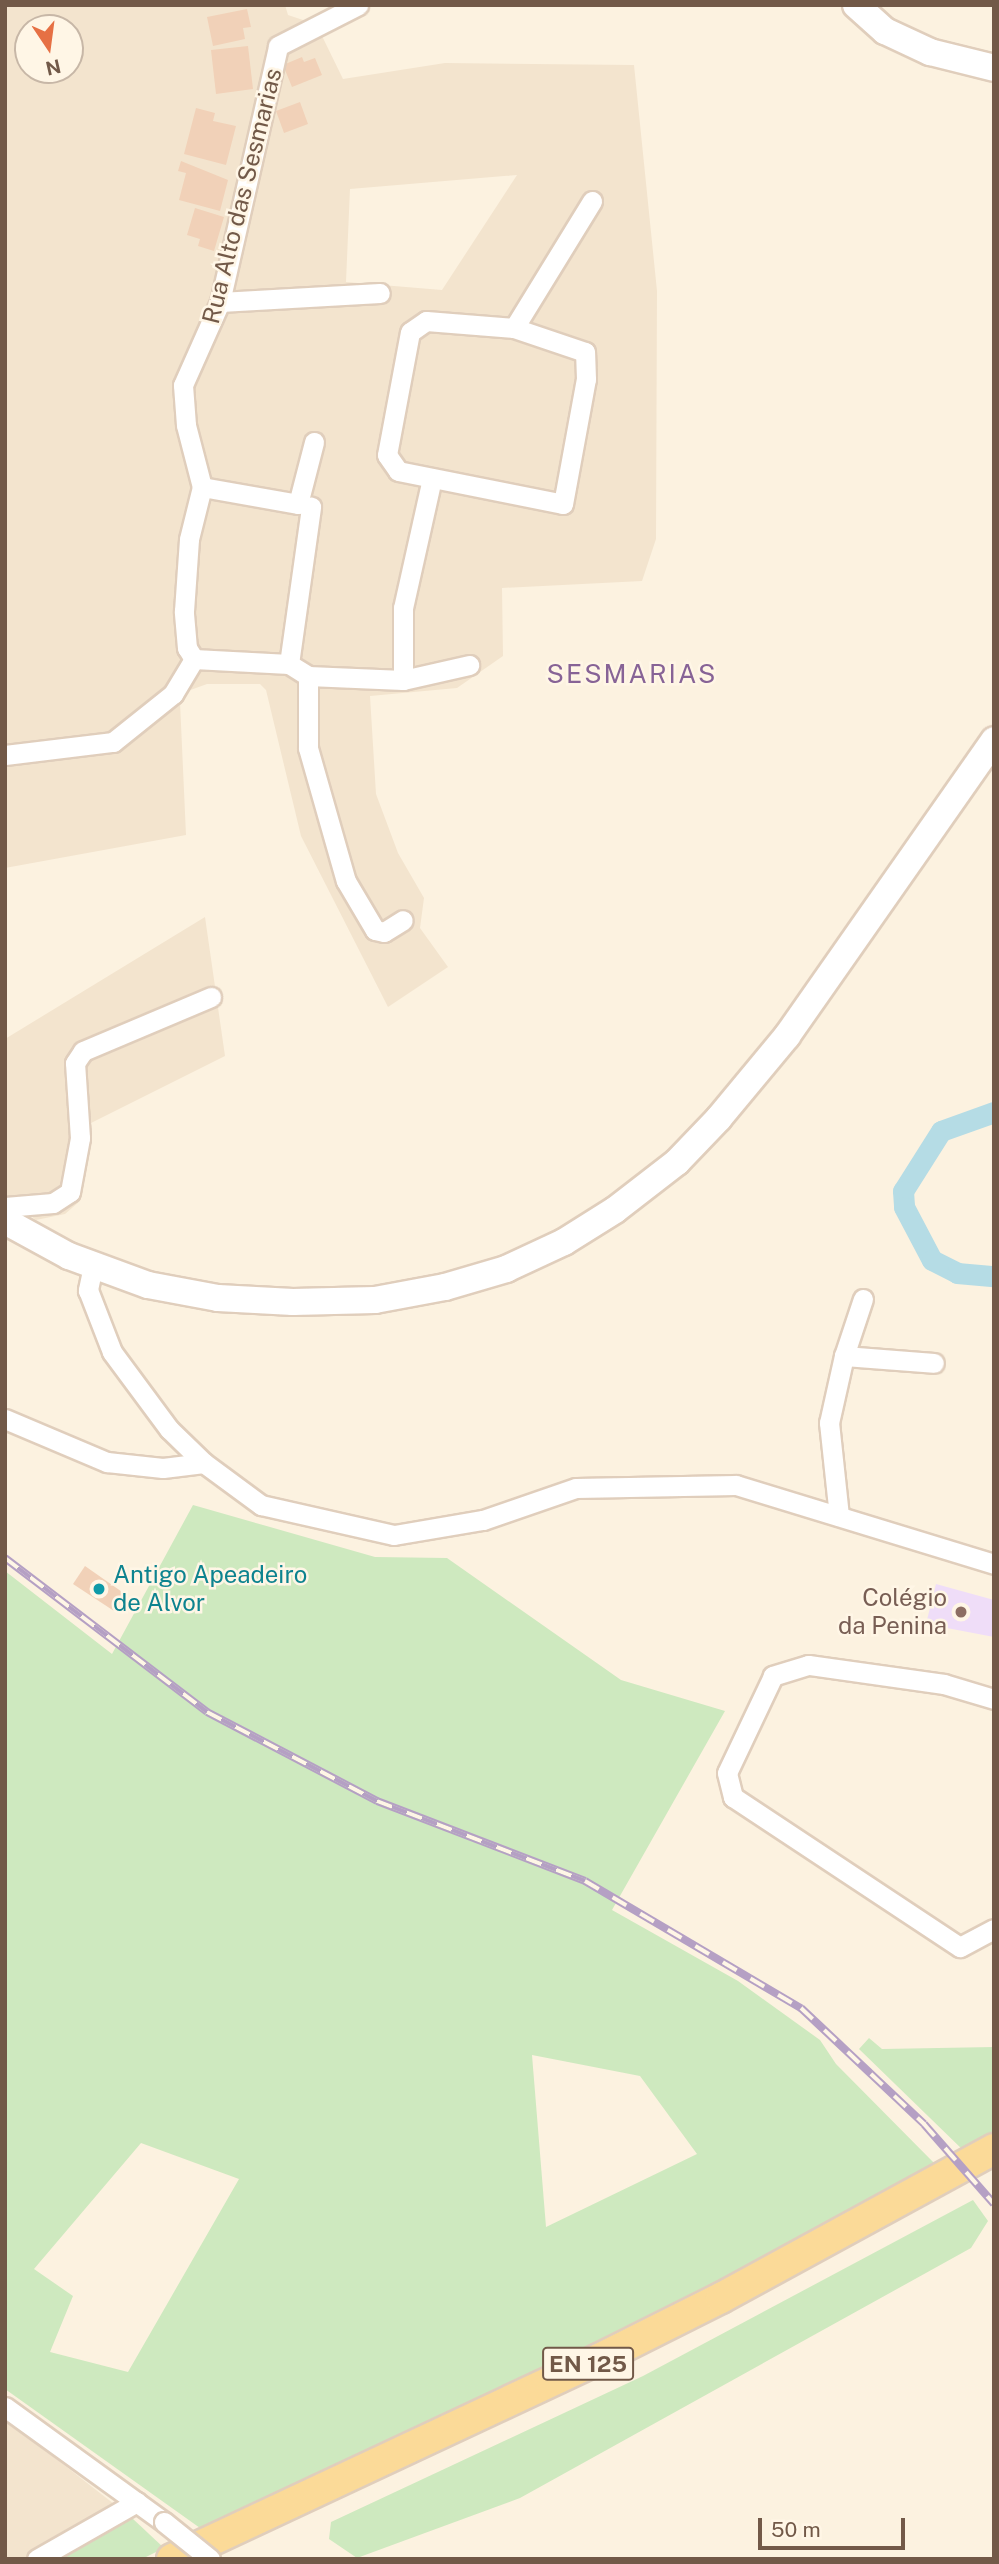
<!DOCTYPE html>
<meta charset="utf-8">
<style>
body{margin:0}
#map{position:relative;width:999px;height:2564px;overflow:hidden;background:#fcf2e0;font-family:"Public Sans",sans-serif}
div>[style]{position:absolute}
[style*='--x']{left:calc(var(--x)*1px);top:calc(var(--y)*1px);width:calc(var(--w)*1px);rotate:calc(var(--a)*1deg)}
.residential>*{inset:0;background:#f3e4ce}
.education>*{inset:0;background:#efddf8}
.green>*{inset:0;background:#cee9bf}
.canal>*{height:21px;margin:-10.5px;padding:0 10.5px;transform-origin:10.5px;border-radius:10.5px;background:#b5dce5}
.building>*{inset:0;background:#f1d1b8}
.roads{filter:drop-shadow(2px 0 #e0cebc) drop-shadow(-2px 0 #e0cebc) drop-shadow(0 2px #e0cebc) drop-shadow(0 -2px #e0cebc)}
.street>*{height:19px;margin:-9.5px;padding:0 9.5px;transform-origin:9.5px;border-radius:9.5px;background:#fff}
.secondary>*{height:26px;margin:-13px;padding:0 13px;transform-origin:13px;border-radius:13px;background:#fff}
.primary>*{height:30px;margin:-15px;padding:0 15px;transform-origin:15px;border-radius:15px;background:#fbda98}
.rail>*{height:8px;margin-top:-4px;transform-origin:0;background:repeating-linear-gradient(90deg,#fff6e6 0 16px,#b5a0c4 0 32px);box-sizing:border-box;border-block:2px solid #b5a0c4}
.bridges{filter:drop-shadow(2px 0 #e0cebc) drop-shadow(-2px 0 #e0cebc) drop-shadow(0 2px #e0cebc) drop-shadow(0 -2px #e0cebc)}
.street-bridge>*{height:19px;margin:-9.5px;padding:0 9.5px;transform-origin:9.5px;border-radius:9.5px;background:#fff}
.dots>*{width:19px;height:19px;translate:-50% -50%;box-sizing:border-box;border:4px solid #fff6e6;border-radius:50%}
span{translate:-50% -50%;white-space:nowrap;text-align:center;line-height:1.15;-webkit-text-stroke:5px #fff6e6;paint-order:stroke}
.shield-label span{padding:2px 5px;background:#fff6e6;border:2px solid;border-radius:5px;-webkit-text-stroke-width:0}
.shield-label{font-size:23px;color:#725948;font-weight:700}
.street-label{font-size:24px;color:#725948}
.culture-label{font-size:24px;color:#0d838f}
.left{translate:0 -50%;text-align:left}
.education-label{font-size:24px;color:#785e54}
.right{translate:-100% -50%;text-align:right}
.neighbourhood-label{font-size:26px;color:#876396;letter-spacing:2px}
.frame{position:absolute;inset:0;border:7px solid #725948;pointer-events:none}
.north{position:absolute;left:14px;top:14px;width:70px;height:70px;box-sizing:border-box;background:#fff6e6;border:2px solid #c7b7a7;border-radius:50%;rotate:167deg;font-size:19px;font-weight:700;line-height:28px;text-align:center;color:#725948}
.north::after{content:'';display:block;margin:auto;width:24px;height:32px;background:#e67044;clip-path:polygon(50% 0,100% 100%,50% 72%,0 100%)}
.scale{position:absolute;left:758px;top:2518px;width:147px;height:32px;box-sizing:border-box;border:4px solid #725948;border-top:0;padding-left:9px;font-size:21px;line-height:24px;white-space:nowrap;color:#725948;-webkit-text-stroke:5px #fff6e6;paint-order:stroke}
</style>
<div id="map">
<div class="residential">
<i style="clip-path:polygon(evenodd,5px 5px,285px 5px,288px 15px,306px 21px,322px 36px,343px 79px,445px 63px,634px 65px,657px 291px,656px 539px,642px 581px,502px 588px,503px 656px,457px 688px,370px 696px,376px 794px,398px 853px,424px 898px,420px 928px,448px 967px,388px 1007px,301px 836px,266px 690px,260px 684px,207px 684px,185px 692px,180px 702px,186px 835px,5px 868px,5px 5px,28px 28px,70px 28px,70px 70px,28px 70px,28px 28px,5px 5px,517px 175px,442px 290px,346px 282px,350px 189px,517px 175px)"></i>
<i style="clip-path:polygon(205px 917px,225px 1056px,91px 1123px,80px 1201px,65px 1214px,36px 1220px,5px 1195px,5px 1039px)"></i>
<i style="clip-path:polygon(5px 2419px,132px 2518px,56px 2559px,5px 2559px)"></i>
</div>
<div class="education">
<i style="clip-path:polygon(936px 1584px,994px 1600px,994px 1637px,926px 1624px)"></i>
</div>
<div class="green">
<i style="clip-path:polygon(evenodd,193px 1505px,375px 1557px,447px 1558px,621px 1680px,725px 1711px,612px 1910px,738px 1981px,820px 2040px,836px 2064px,937px 2166px,708px 2292px,200px 2528px,5px 2389px,5px 1571px,112px 1654px,193px 1505px,532px 2055px,640px 2076px,697px 2154px,546px 2227px,532px 2055px,193px 1505px,141px 2143px,239px 2179px,128px 2372px,50px 2352px,73px 2296px,34px 2269px,141px 2143px)"></i>
<i style="clip-path:polygon(869px 2038px,882px 2049px,994px 2047px,994px 2135px,965px 2152px,859px 2049px)"></i>
<i style="clip-path:polygon(973px 2200px,988px 2221px,971px 2248px,520px 2498px,357px 2558px,329px 2539px,331px 2522px,643px 2376px)"></i>
<i style="clip-path:polygon(132px 2518px,164px 2548px,142px 2559px,56px 2559px)"></i>
</div>
<div class="canal">
<i style="--x:994;--y:1112;--w:56;--a:160.3"></i>
<i style="--x:941;--y:1131;--w:71;--a:122.3"></i>
<i style="--x:903;--y:1191;--w:16;--a:86"></i>
<i style="--x:904;--y:1207;--w:60;--a:62.2"></i>
<i style="--x:932;--y:1260;--w:28;--a:27"></i>
<i style="--x:957;--y:1273;--w:37;--a:5"></i>
</div>
<div class="building">
<i style="clip-path:polygon(247px 9px,251px 27px,243px 28px,245px 39px,213px 46px,207px 17px)"></i>
<i style="clip-path:polygon(248px 46px,253px 89px,216px 94px,211px 50px)"></i>
<i style="clip-path:polygon(302px 57px,304px 62px,315px 58px,322px 75px,292px 87px,283px 65px)"></i>
<i style="clip-path:polygon(300px 102px,308px 124px,284px 133px,276px 111px)"></i>
<i style="clip-path:polygon(196px 108px,215px 113px,213px 121px,236px 126px,226px 165px,184px 154px)"></i>
<i style="clip-path:polygon(181px 161px,228px 180px,220px 211px,179px 200px,186px 173px,178px 171px)"></i>
<i style="clip-path:polygon(195px 208px,224px 217px,214px 251px,198px 246px,200px 239px,187px 235px)"></i>
<i style="clip-path:polygon(85px 1566px,125px 1594px,114px 1611px,73px 1584px)"></i>
</div>
<div class="roads">
<div class="street">
<i style="--x:220;--y:302;--w:160;--a:-3.2"></i>
<i style="--x:514;--y:328;--w:88;--a:-175.5"></i>
<i style="--x:426;--y:321;--w:19;--a:145"></i>
<i style="--x:410;--y:332;--w:125;--a:100.6"></i>
<i style="--x:387;--y:455;--w:19;--a:55"></i>
<i style="--x:398;--y:471;--w:168;--a:11.3"></i>
<i style="--x:563;--y:504;--w:127;--a:-79.6"></i>
<i style="--x:586;--y:379;--w:27;--a:-92"></i>
<i style="--x:585;--y:352;--w:75;--a:-161.3"></i>
<i style="--x:514;--y:328;--w:149;--a:-58.4"></i>
<i style="--x:202;--y:487;--w:97;--a:10"></i>
<i style="--x:298;--y:504;--w:64;--a:-75.5"></i>
<i style="--x:194;--y:659;--w:95;--a:3"></i>
<i style="--x:289;--y:664;--w:22;--a:32"></i>
<i style="--x:308;--y:676;--w:95;--a:2.4"></i>
<i style="--x:403;--y:680;--w:72;--a:-90"></i>
<i style="--x:403;--y:608;--w:133;--a:-77.4"></i>
<i style="--x:289;--y:664;--w:159;--a:-82"></i>
<i style="--x:308;--y:676;--w:72;--a:90"></i>
<i style="--x:308;--y:748;--w:138;--a:74.1"></i>
<i style="--x:346;--y:881;--w:57;--a:59.4"></i>
<i style="--x:375;--y:930;--w:9;--a:13"></i>
<i style="--x:384;--y:932;--w:22;--a:-32"></i>
<i style="--x:403;--y:680;--w:68;--a:-12.8"></i>
<i style="--x:5;--y:755;--w:109;--a:-6.9"></i>
<i style="--x:113;--y:742;--w:77;--a:-38.7"></i>
<i style="--x:173;--y:694;--w:41;--a:-59"></i>
<i style="--x:194;--y:659;--w:13;--a:-122"></i>
<i style="--x:187;--y:648;--w:37;--a:-95"></i>
<i style="--x:184;--y:611;--w:72;--a:-86"></i>
<i style="--x:189;--y:539;--w:54;--a:-76"></i>
<i style="--x:202;--y:487;--w:64;--a:-104.5"></i>
<i style="--x:186;--y:425;--w:40;--a:-94.3"></i>
<i style="--x:183;--y:385;--w:91;--a:-66"></i>
<i style="--x:220;--y:302;--w:262;--a:-77.2"></i>
<i style="--x:278;--y:46;--w:90;--a:-27.1"></i>
<i style="--x:5;--y:1207;--w:48;--a:-4.8"></i>
<i style="--x:53;--y:1203;--w:20;--a:-33"></i>
<i style="--x:70;--y:1192;--w:55;--a:-79.5"></i>
<i style="--x:80;--y:1138;--w:75;--a:-93.8"></i>
<i style="--x:75;--y:1063;--w:14;--a:-56"></i>
<i style="--x:83;--y:1051;--w:139;--a:-22.9"></i>
<i style="--x:93;--y:1266;--w:25;--a:102"></i>
<i style="--x:88;--y:1290;--w:66;--a:68.8"></i>
<i style="--x:112;--y:1352;--w:96;--a:53.5"></i>
<i style="--x:169;--y:1429;--w:49;--a:44.2"></i>
<i style="--x:204;--y:1463;--w:71;--a:36.4"></i>
<i style="--x:261;--y:1505;--w:136;--a:12.7"></i>
<i style="--x:394;--y:1535;--w:90;--a:-9.6"></i>
<i style="--x:483;--y:1520;--w:98;--a:-19"></i>
<i style="--x:576;--y:1488;--w:160;--a:-1.1"></i>
<i style="--x:736;--y:1485;--w:270;--a:17"></i>
<i style="--x:844;--y:1356;--w:60;--a:-71.6"></i>
<i style="--x:5;--y:1419;--w:111;--a:22.9"></i>
<i style="--x:107;--y:1462;--w:56;--a:6.1"></i>
<i style="--x:163;--y:1468;--w:41;--a:-7"></i>
<i style="--x:839;--y:1516;--w:94;--a:-96.1"></i>
<i style="--x:829;--y:1423;--w:69;--a:-77.4"></i>
<i style="--x:844;--y:1356;--w:90;--a:4.4"></i>
<i style="--x:994;--y:1699;--w:52;--a:-163.3"></i>
<i style="--x:944;--y:1684;--w:137;--a:-172"></i>
<i style="--x:808;--y:1665;--w:37;--a:163"></i>
<i style="--x:773;--y:1676;--w:107;--a:115.4"></i>
<i style="--x:727;--y:1773;--w:25;--a:76"></i>
<i style="--x:733;--y:1797;--w:272;--a:33.5"></i>
<i style="--x:960;--y:1947;--w:38;--a:-28"></i>
<i style="--x:5;--y:2407;--w:196;--a:35.9"></i>
<i style="--x:37;--y:2559;--w:115;--a:-29.7"></i>
</div>
<div class="secondary">
<i style="--x:856;--y:5;--w:39;--a:42"></i>
<i style="--x:885;--y:31;--w:50;--a:25"></i>
<i style="--x:930;--y:52;--w:66;--a:14"></i>
<i style="--x:5;--y:1221;--w:73;--a:28.7"></i>
<i style="--x:69;--y:1256;--w:84;--a:20.2"></i>
<i style="--x:148;--y:1285;--w:71;--a:10.5"></i>
<i style="--x:218;--y:1298;--w:75;--a:3.1"></i>
<i style="--x:293;--y:1302;--w:82;--a:-1.4"></i>
<i style="--x:375;--y:1300;--w:71;--a:-10.5"></i>
<i style="--x:445;--y:1287;--w:64;--a:-16.4"></i>
<i style="--x:506;--y:1269;--w:64;--a:-25"></i>
<i style="--x:564;--y:1242;--w:60;--a:-32.1"></i>
<i style="--x:615;--y:1210;--w:78;--a:-37.7"></i>
<i style="--x:677;--y:1162;--w:61;--a:-46.3"></i>
<i style="--x:719;--y:1118;--w:107;--a:-50.3"></i>
<i style="--x:787;--y:1036;--w:361;--a:-55"></i>
</div>
<div class="primary">
<i style="--x:172;--y:2559;--w:472;--a:-25.1"></i>
<i style="--x:599;--y:2359;--w:136;--a:-26.6"></i>
<i style="--x:721;--y:2298;--w:311;--a:-28.6"></i>
</div>
</div>
<div class="rail">
<i style="--x:5;--y:1558;--w:254;--a:37.3"></i>
<i style="--x:207;--y:1712;--w:192;--a:27.6"></i>
<i style="--x:377;--y:1801;--w:223;--a:21"></i>
<i style="--x:585;--y:1881;--w:251;--a:30.5"></i>
<i style="--x:801;--y:2008;--w:169;--a:43.3"></i>
<i style="--x:924;--y:2124;--w:106;--a:48.8"></i>
</div>
<div class="bridges">
<div class="street-bridge">
<i style="--x:164;--y:2522;--w:59;--a:38.8"></i>
</div>
</div>
<div class="dots">
<i style="left:99px;top:1589px;background:#0f9aa8"></i>
<i style="left:961px;top:1612px;background:#8d6e63"></i>
</div>
<div class="shield-label">
<span style="left:588px;top:2364px">EN 125</span>
</div>
<div class="street-label">
<span style="left:242px;top:196px;rotate:-76deg">Rua Alto das Sesmarias</span>
</div>
<div class="culture-label">
<span class="left" style="left:113px;top:1589px">Antigo Apeadeiro<br>de Alvor</span>
</div>
<div class="education-label">
<span class="right" style="left:947px;top:1612px">Colégio<br>da Penina</span>
</div>
<div class="neighbourhood-label">
<span style="left:632px;top:674px">SESMARIAS</span>
</div>
<div class="frame"></div>
<div class="north">N</div>
<div class="scale">50 m</div>
</div>
